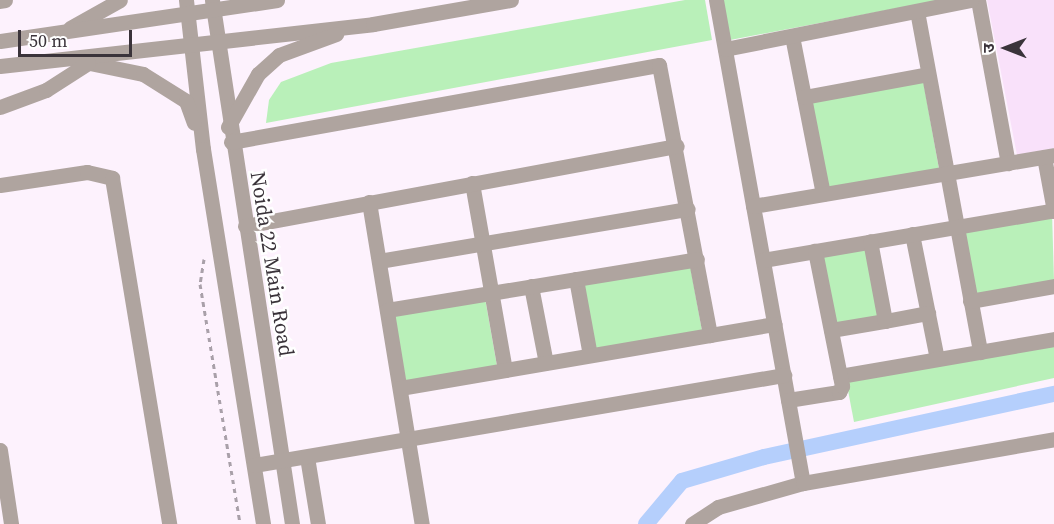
<!DOCTYPE html>
<meta charset="utf-8">
<style>
body{margin:0}
#map{position:relative;width:1054px;height:524px;overflow:hidden;background:#fdf2fd;font-family:"Source Serif 4","Noto Sans Devanagari",serif}
div>[style]{position:absolute}
[style*='--x']{left:calc(var(--x)*1px);top:calc(var(--y)*1px);width:calc(var(--w)*1px);rotate:calc(var(--a)*1deg)}
.built>*{inset:0;background:#f9e1fa}
.green>*{inset:0;background:#b9f0b9}
.canal>*{height:16px;margin:-8px;padding:0 8px;transform-origin:8px;border-radius:8px;background:#b5cffc}
.path>*{height:3px;margin-top:-1.5px;transform-origin:0;background:repeating-linear-gradient(90deg,#a9a0a9 0 4.5px,transparent 0 9px)}
.minor>*{height:15px;margin:-7.5px;padding:0 7.5px;transform-origin:7.5px;border-radius:7.5px;background:#afa49f}
span{translate:-50% -50%;white-space:nowrap;text-align:center;line-height:1.15;-webkit-text-stroke:5px #fff;paint-order:stroke}
.street-label{font-size:21px;color:#3a333a}
.north{position:absolute;left:976px;top:18px;width:60px;height:60px;-webkit-text-stroke:4px #fff;paint-order:stroke;rotate:270deg;font-size:16px;font-weight:700;line-height:24px;text-align:center;color:#3a333a}
.north::after{content:'';display:block;margin:auto;width:21px;height:27px;background:#3a333a;clip-path:polygon(50% 0,100% 100%,50% 72%,0 100%)}
.scale{position:absolute;left:18px;top:30px;width:114px;height:27px;box-sizing:border-box;border:3px solid #3a333a;border-top:0;padding-left:8px;font-size:18px;line-height:21px;white-space:nowrap;color:#3a333a;-webkit-text-stroke:4px #fff;paint-order:stroke}
</style>
<div id="map">
<div class="built">
<i style="clip-path:polygon(987px 0,1054px 0,1054px 148px,1017px 155px)"></i>
</div>
<div class="green">
<i style="clip-path:polygon(685px 0,705px 0,712px 40px,266px 123px,269px 100px,281px 82px,331px 63px)"></i>
<i style="clip-path:polygon(723px 0,940px 0,730px 40px)"></i>
<i style="clip-path:polygon(923px 80px,939px 169px,825px 189px,809px 100px)"></i>
<i style="clip-path:polygon(1052px 212px,1054px 282px,972px 298px,960px 230px)"></i>
<i style="clip-path:polygon(868px 244px,881px 319px,833px 328px,819px 253px)"></i>
<i style="clip-path:polygon(690px 265px,702px 331px,593px 351px,582px 284px)"></i>
<i style="clip-path:polygon(485px 298px,497px 366px,406px 382px,394px 314px)"></i>
<i style="clip-path:polygon(1054px 344px,1054px 378px,854px 422px,846px 380px)"></i>
</div>
<div class="canal">
<i style="--x:646;--y:524;--w:56;--a:-50.1"></i>
<i style="--x:682;--y:481;--w:85;--a:-16.3"></i>
<i style="--x:764;--y:457;--w:297;--a:-12.3"></i>
</div>
<div class="path">
<i style="--x:204;--y:259;--w:25;--a:99"></i>
<i style="--x:200;--y:284;--w:243;--a:80.5"></i>
</div>
<div class="minor">
<i style="--x:186;--y:0;--w:150;--a:83.5"></i>
<i style="--x:203;--y:149;--w:380;--a:80.9"></i>
<i style="--x:212;--y:0;--w:530;--a:81.32"></i>
<i style="--x:716;--y:0;--w:491;--a:79.8"></i>
<i style="--x:978;--y:0;--w:166;--a:79.6"></i>
<i style="--x:0;--y:1;--w:5;--a:-11"></i>
<i style="--x:917;--y:11;--w:347;--a:79.5"></i>
<i style="--x:70;--y:28;--w:57;--a:-29.2"></i>
<i style="--x:792;--y:36;--w:161;--a:78.9"></i>
<i style="--x:0;--y:41;--w:280;--a:-8.4"></i>
<i style="--x:725;--y:49;--w:251;--a:-11.3"></i>
<i style="--x:75;--y:60;--w:69;--a:11.6"></i>
<i style="--x:143;--y:74;--w:51;--a:32.1"></i>
<i style="--x:186;--y:101;--w:23;--a:70"></i>
<i style="--x:0;--y:66;--w:375;--a:-6.4"></i>
<i style="--x:373;--y:24;--w:140;--a:-9.9"></i>
<i style="--x:804;--y:97;--w:126;--a:-10.5"></i>
<i style="--x:0;--y:107;--w:49;--a:-20.3"></i>
<i style="--x:46;--y:90;--w:50;--a:-32.7"></i>
<i style="--x:228;--y:127;--w:61;--a:-60.5"></i>
<i style="--x:258;--y:74;--w:28;--a:-42"></i>
<i style="--x:279;--y:55;--w:61;--a:-20.2"></i>
<i style="--x:231;--y:142;--w:435;--a:-10.2"></i>
<i style="--x:659;--y:65;--w:275;--a:79.3"></i>
<i style="--x:1044;--y:157;--w:55;--a:79.5"></i>
<i style="--x:472;--y:183;--w:190;--a:80"></i>
<i style="--x:0;--y:185;--w:88;--a:-8.5"></i>
<i style="--x:87;--y:172;--w:26;--a:13"></i>
<i style="--x:112;--y:178;--w:351;--a:80.6"></i>
<i style="--x:369;--y:202;--w:326;--a:80.7"></i>
<i style="--x:753;--y:206;--w:305;--a:-9.6"></i>
<i style="--x:245;--y:226;--w:439;--a:-10.5"></i>
<i style="--x:912;--y:234;--w:127;--a:78.7"></i>
<i style="--x:763;--y:260;--w:295;--a:-9.7"></i>
<i style="--x:379;--y:261;--w:313;--a:-9.6"></i>
<i style="--x:576;--y:279;--w:77;--a:79.6"></i>
<i style="--x:531;--y:286;--w:78;--a:79"></i>
<i style="--x:970;--y:301;--w:85;--a:-10.1"></i>
<i style="--x:387;--y:310;--w:314;--a:-9.3"></i>
<i style="--x:885;--y:321;--w:44;--a:-10.5"></i>
<i style="--x:831;--y:330;--w:55;--a:-9.5"></i>
<i style="--x:885;--y:321;--w:81;--a:-100.6"></i>
<i style="--x:840;--y:376;--w:217;--a:-9.8"></i>
<i style="--x:400;--y:388;--w:380;--a:-9.7"></i>
<i style="--x:788;--y:400;--w:52;--a:-8.9"></i>
<i style="--x:839;--y:392;--w:7;--a:-63"></i>
<i style="--x:842;--y:386;--w:138;--a:-101.3"></i>
<i style="--x:0;--y:450;--w:75;--a:81.5"></i>
<i style="--x:307;--y:457;--w:68;--a:80.7"></i>
<i style="--x:254;--y:465;--w:538;--a:-9.64"></i>
<i style="--x:692;--y:524;--w:31;--a:-33"></i>
<i style="--x:718;--y:507;--w:88;--a:-15.8"></i>
<i style="--x:803;--y:483;--w:255;--a:-9.9"></i>
</div>
<div class="street-label">
<span style="left:272px;top:264px;rotate:81deg">Noida 22 Main Road</span>
</div>
<div class="north">उ</div>
<div class="scale">50 m</div>
</div>
